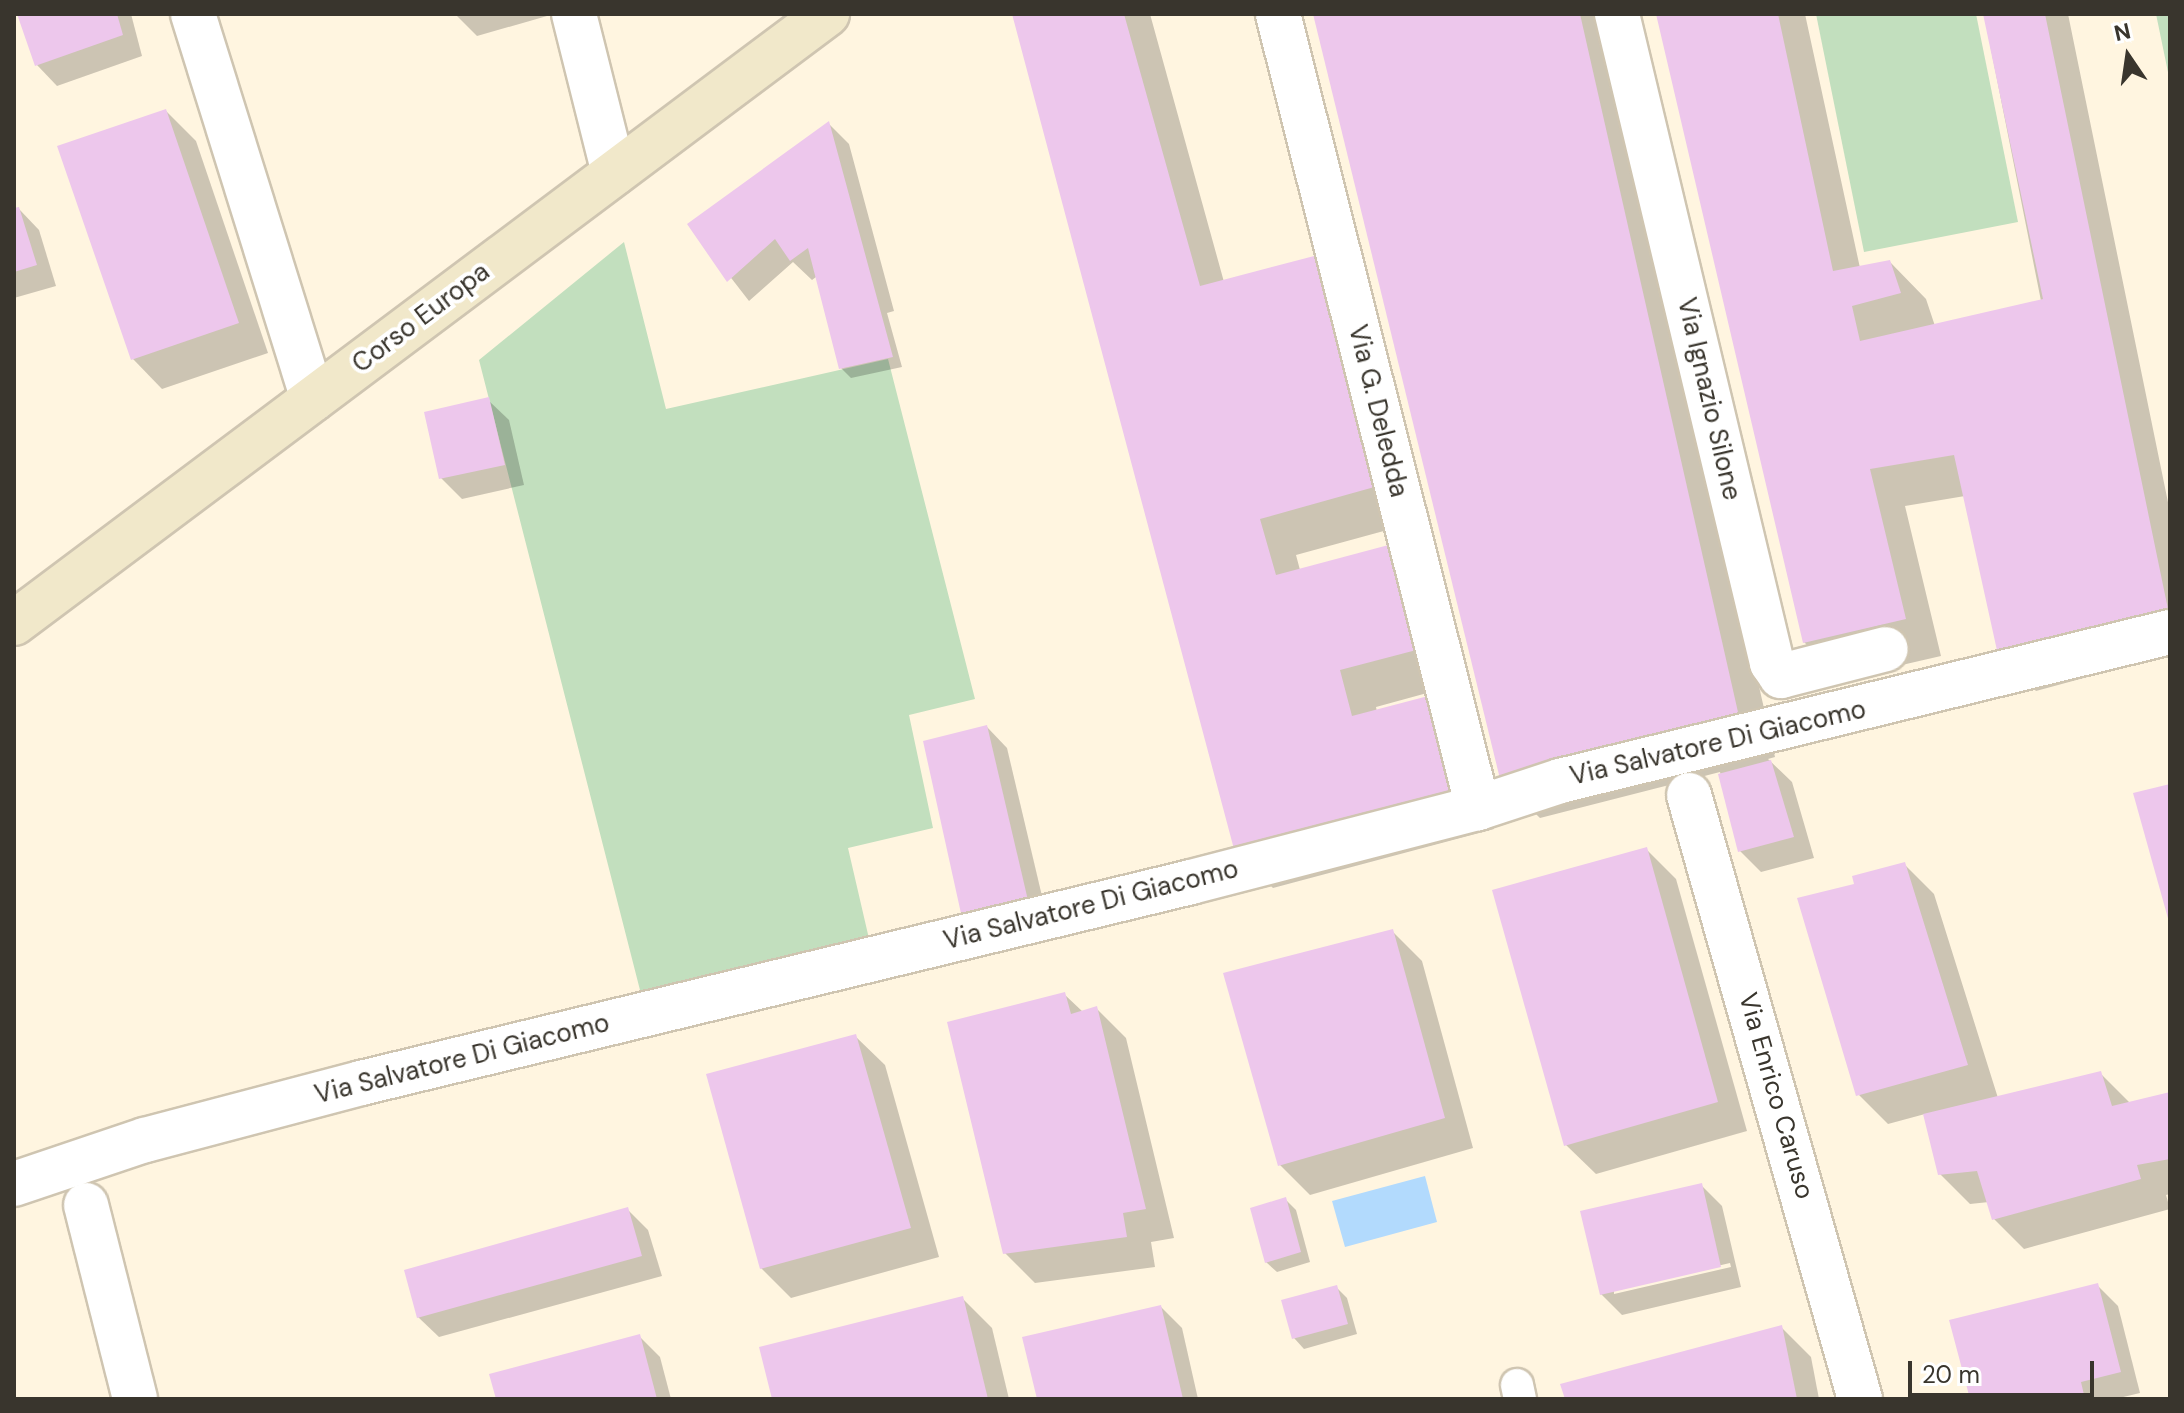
<!DOCTYPE html>
<style>
body{margin:0}
#map{position:relative;width:2184px;height:1413px;overflow:hidden;background:#fff5e0;font-family:"DM Sans",sans-serif}
div>[style]{position:absolute}
[style*='--x']{left:calc(var(--x)*1px);top:calc(var(--y)*1px);width:calc(var(--w)*1px);rotate:calc(var(--a)*1deg)}
.green>*{inset:0;background:#c2dfbe}
.water>*{inset:0;background:#b2dafd}
.shadow>*{inset:0;background:#0003}
.building>*{inset:0;background:#edc7ec}
.roads{filter:drop-shadow(2px 0 #cfc5b1) drop-shadow(-2px 0 #cfc5b1) drop-shadow(0 2px #cfc5b1) drop-shadow(0 -2px #cfc5b1)}
.service>*{height:32px;margin:-16px;padding:0 16px;transform-origin:16px;border-radius:16px;background:#fff}
.minor>*{height:44px;margin:-22px;padding:0 22px;transform-origin:22px;border-radius:22px;background:#fff}
.secondary>*{height:44px;margin:-22px;padding:0 22px;transform-origin:22px;border-radius:22px;background:#f1e8ca}
span{translate:-50% -50%;white-space:nowrap;text-align:center;line-height:1.15;-webkit-text-stroke:8px #fff;paint-order:stroke}
.street-label{font-size:26px;color:#39352d}
.frame{position:absolute;inset:0;border:16px solid #39352d;pointer-events:none}
.north{position:absolute;left:2088px;top:16px;width:80px;height:80px;-webkit-text-stroke:6px #fff;paint-order:stroke;rotate:347deg;font-size:22px;font-weight:700;line-height:32px;text-align:center;color:#39352d}
.north::after{content:'';display:block;margin:auto;width:28px;height:36px;background:#39352d;clip-path:polygon(50% 0,100% 100%,50% 72%,0 100%)}
.scale{position:absolute;left:1908px;top:1361px;width:186px;height:36px;box-sizing:border-box;border:4px solid #39352d;border-top:0;padding-left:10px;font-size:24px;line-height:28px;white-space:nowrap;color:#39352d;-webkit-text-stroke:6px #fff;paint-order:stroke}
</style>
<div id="map">
<div class="green">
<i style="clip-path:polygon(1816px 14px,1976px 14px,2018px 222px,1864px 252px)"></i>
<i style="clip-path:polygon(2156px 14px,2170px 14px,2170px 82px)"></i>
<i style="clip-path:polygon(624px 242px,666px 409px,888px 359px,975px 699px,909px 715px,933px 828px,848px 848px,870px 943px,641px 994px,479px 360px)"></i>
</div>
<div class="water">
<i style="clip-path:polygon(1425px 1176px,1437px 1222px,1345px 1247px,1332px 1201px)"></i>
</div>
<div class="shadow">
<i style="clip-path:polygon(19px 14px,131px 14px,142px 56px,57px 86px,37px 65px)"></i>
<i style="clip-path:polygon(455px 14px,554px 14px,477px 36px)"></i>
<i style="clip-path:polygon(1014px 14px,1150px 14px,1224px 282px,1413px 523px,1296px 555px,1300px 570px,1396px 545px,1460px 684px,1376px 707px,1377px 712px,1468px 733px,1494px 829px,1273px 888px,1237px 852px)"></i>
<i style="clip-path:polygon(1315px 14px,1607px 14px,1775px 757px,1768px 759px,1792px 782px,1814px 858px,1761px 872px,1740px 851px,1720px 772px,1540px 818px,1503px 782px)"></i>
<i style="clip-path:polygon(1658px 14px,1805px 14px,1860px 268px,1890px 262px,1926px 299px,1935px 326px,2041px 301px,1984px 14px,2068px 14px,2170px 512px,2170px 648px,2138px 655px,2139px 663px,2036px 691px,2000px 654px,1965px 496px,1905px 506px,1941px 656px,1841px 679px,1804px 642px)"></i>
<i style="clip-path:polygon(166px 111px,196px 141px,268px 353px,162px 389px,133px 359px)"></i>
<i style="clip-path:polygon(828px 123px,849px 144px,894px 311px,887px 313px,902px 367px,851px 378px,841px 368px,816px 277px,812px 280px,793px 262px,749px 301px,690px 225px)"></i>
<i style="clip-path:polygon(19px 209px,39px 230px,56px 286px,14px 298px,14px 210px)"></i>
<i style="clip-path:polygon(488px 400px,509px 420px,524px 485px,462px 499px,441px 478px)"></i>
<i style="clip-path:polygon(987px 727px,1007px 748px,1050px 930px,986px 947px)"></i>
<i style="clip-path:polygon(1646px 849px,1676px 879px,1747px 1131px,1596px 1174px,1566px 1145px)"></i>
<i style="clip-path:polygon(1905px 865px,1934px 894px,1998px 1098px,2100px 1073px,2131px 1104px,2170px 1094px,2170px 1194px,2166px 1195px,2170px 1209px,2024px 1249px,1994px 1219px,1989px 1202px,1970px 1204px,1940px 1174px,1925px 1114px,1888px 1124px,1858px 1094px,1856px 885px)"></i>
<i style="clip-path:polygon(1392px 931px,1422px 961px,1473px 1148px,1310px 1195px,1280px 1165px)"></i>
<i style="clip-path:polygon(1064px 994px,1083px 1012px,1097px 1009px,1126px 1038px,1174px 1238px,1151px 1242px,1155px 1267px,1035px 1283px,1005px 1253px)"></i>
<i style="clip-path:polygon(855px 1036px,885px 1065px,939px 1257px,791px 1298px,761px 1268px)"></i>
<i style="clip-path:polygon(evenodd,1701px 1185px,1722px 1206px,1741px 1287px,1622px 1315px,1601px 1294px,1701px 1185px,1730px 1263px,1731px 1267px,1614px 1294px,1614px 1290px,1730px 1263px)"></i>
<i style="clip-path:polygon(1286px 1200px,1296px 1210px,1310px 1262px,1277px 1272px,1266px 1262px)"></i>
<i style="clip-path:polygon(627px 1209px,648px 1230px,662px 1276px,439px 1337px,418px 1317px)"></i>
<i style="clip-path:polygon(2097px 1285px,2118px 1306px,2140px 1393px,2115px 1399px,1971px 1399px)"></i>
<i style="clip-path:polygon(1337px 1288px,1347px 1298px,1357px 1334px,1304px 1349px,1294px 1338px)"></i>
<i style="clip-path:polygon(963px 1299px,992px 1328px,1009px 1399px,774px 1399px)"></i>
<i style="clip-path:polygon(1161px 1307px,1182px 1328px,1198px 1399px,1039px 1399px)"></i>
<i style="clip-path:polygon(1781px 1327px,1811px 1357px,1819px 1399px,1567px 1399px)"></i>
<i style="clip-path:polygon(639px 1336px,660px 1357px,671px 1399px,498px 1399px)"></i>
</div>
<div class="building">
<i style="clip-path:polygon(17px 14px,117px 14px,123px 35px,35px 66px)"></i>
<i style="clip-path:polygon(1012px 14px,1124px 14px,1200px 286px,1318px 255px,1378px 486px,1260px 519px,1276px 575px,1396px 543px,1424px 648px,1340px 670px,1352px 716px,1432px 695px,1459px 792px,1235px 853px)"></i>
<i style="clip-path:polygon(1313px 14px,1580px 14px,1740px 721px,1501px 783px)"></i>
<i style="clip-path:polygon(1656px 14px,1778px 14px,1833px 271px,1890px 260px,1901px 293px,1852px 306px,1860px 341px,2043px 299px,1983px 14px,2045px 14px,2169px 614px,1998px 655px,1954px 455px,1870px 469px,1906px 619px,1803px 643px)"></i>
<i style="clip-path:polygon(166px 109px,239px 323px,131px 360px,57px 146px)"></i>
<i style="clip-path:polygon(829px 121px,893px 357px,839px 369px,808px 248px,790px 261px,775px 239px,727px 282px,687px 224px)"></i>
<i style="clip-path:polygon(19px 207px,37px 265px,14px 272px,14px 208px)"></i>
<i style="clip-path:polygon(489px 397px,505px 465px,439px 479px,424px 412px)"></i>
<i style="clip-path:polygon(987px 725px,1030px 909px,964px 927px,923px 741px)"></i>
<i style="clip-path:polygon(1771px 760px,1794px 837px,1738px 852px,1718px 774px)"></i>
<i style="clip-path:polygon(2170px 784px,2170px 922px,2169px 922px,2133px 793px)"></i>
<i style="clip-path:polygon(1647px 847px,1718px 1102px,1564px 1146px,1492px 890px)"></i>
<i style="clip-path:polygon(1905px 862px,1968px 1065px,1856px 1096px,1797px 898px,1854px 884px,1852px 876px)"></i>
<i style="clip-path:polygon(1393px 929px,1445px 1118px,1278px 1166px,1223px 973px)"></i>
<i style="clip-path:polygon(1065px 992px,1071px 1014px,1097px 1006px,1146px 1209px,1123px 1213px,1127px 1237px,1003px 1254px,947px 1022px)"></i>
<i style="clip-path:polygon(856px 1034px,911px 1228px,760px 1269px,706px 1074px)"></i>
<i style="clip-path:polygon(2101px 1071px,2112px 1106px,2170px 1092px,2170px 1159px,2137px 1165px,2141px 1179px,1992px 1220px,1977px 1171px,1938px 1175px,1923px 1114px)"></i>
<i style="clip-path:polygon(1702px 1183px,1721px 1267px,1600px 1295px,1580px 1211px)"></i>
<i style="clip-path:polygon(1286px 1197px,1301px 1252px,1265px 1263px,1250px 1208px)"></i>
<i style="clip-path:polygon(628px 1207px,642px 1256px,417px 1318px,404px 1270px)"></i>
<i style="clip-path:polygon(2098px 1283px,2121px 1372px,2081px 1382px,2085px 1399px,1970px 1399px,1949px 1320px)"></i>
<i style="clip-path:polygon(1337px 1285px,1348px 1324px,1292px 1339px,1281px 1300px)"></i>
<i style="clip-path:polygon(963px 1296px,988px 1399px,772px 1399px,759px 1347px)"></i>
<i style="clip-path:polygon(1161px 1305px,1183px 1399px,1037px 1399px,1022px 1337px)"></i>
<i style="clip-path:polygon(1782px 1325px,1797px 1399px,1565px 1399px,1560px 1384px)"></i>
<i style="clip-path:polygon(640px 1334px,657px 1399px,496px 1399px,489px 1374px)"></i>
</div>
<div class="roads">
<div class="service">
<i style="--x:1517;--y:1385;--w:14;--a:78"></i>
</div>
<div class="minor">
<i style="--x:193;--y:14;--w:403;--a:72.7"></i>
<i style="--x:574;--y:14;--w:164;--a:75.9"></i>
<i style="--x:1278;--y:14;--w:819;--a:75.86"></i>
<i style="--x:1617;--y:14;--w:667;--a:76.57"></i>
<i style="--x:1772;--y:663;--w:16;--a:55"></i>
<i style="--x:1781;--y:676;--w:108;--a:-14.4"></i>
<i style="--x:1689;--y:795;--w:628;--a:74.19"></i>
<i style="--x:14;--y:1184;--w:138;--a:-18.6"></i>
<i style="--x:145;--y:1140;--w:223;--a:-14.8"></i>
<i style="--x:361;--y:1083;--w:854;--a:-13.61"></i>
<i style="--x:1191;--y:882;--w:296;--a:-14.5"></i>
<i style="--x:1478;--y:808;--w:86;--a:-18.2"></i>
<i style="--x:1560;--y:781;--w:628;--a:-13.73"></i>
<i style="--x:86;--y:1205;--w:200;--a:75.8"></i>
</div>
<div class="secondary">
<i style="--x:14;--y:623;--w:1016;--a:-36.84"></i>
</div>
</div>
<div class="street-label">
<span style="left:421px;top:318px;rotate:-37deg">Corso Europa</span>
<span style="left:1709px;top:399px;rotate:77deg">Via Ignazio Silone</span>
<span style="left:1378px;top:411px;rotate:76deg">Via G. Deledda</span>
<span style="left:1718px;top:743px;rotate:-13deg">Via Salvatore Di Giacomo</span>
<span style="left:1091px;top:905px;rotate:-14deg">Via Salvatore Di Giacomo</span>
<span style="left:462px;top:1059px;rotate:-14deg">Via Salvatore Di Giacomo</span>
<span style="left:1776px;top:1096px;rotate:74deg">Via Enrico Caruso</span>
</div>
<div class="frame"></div>
<div class="north">N</div>
<div class="scale">20 m</div>
</div>
